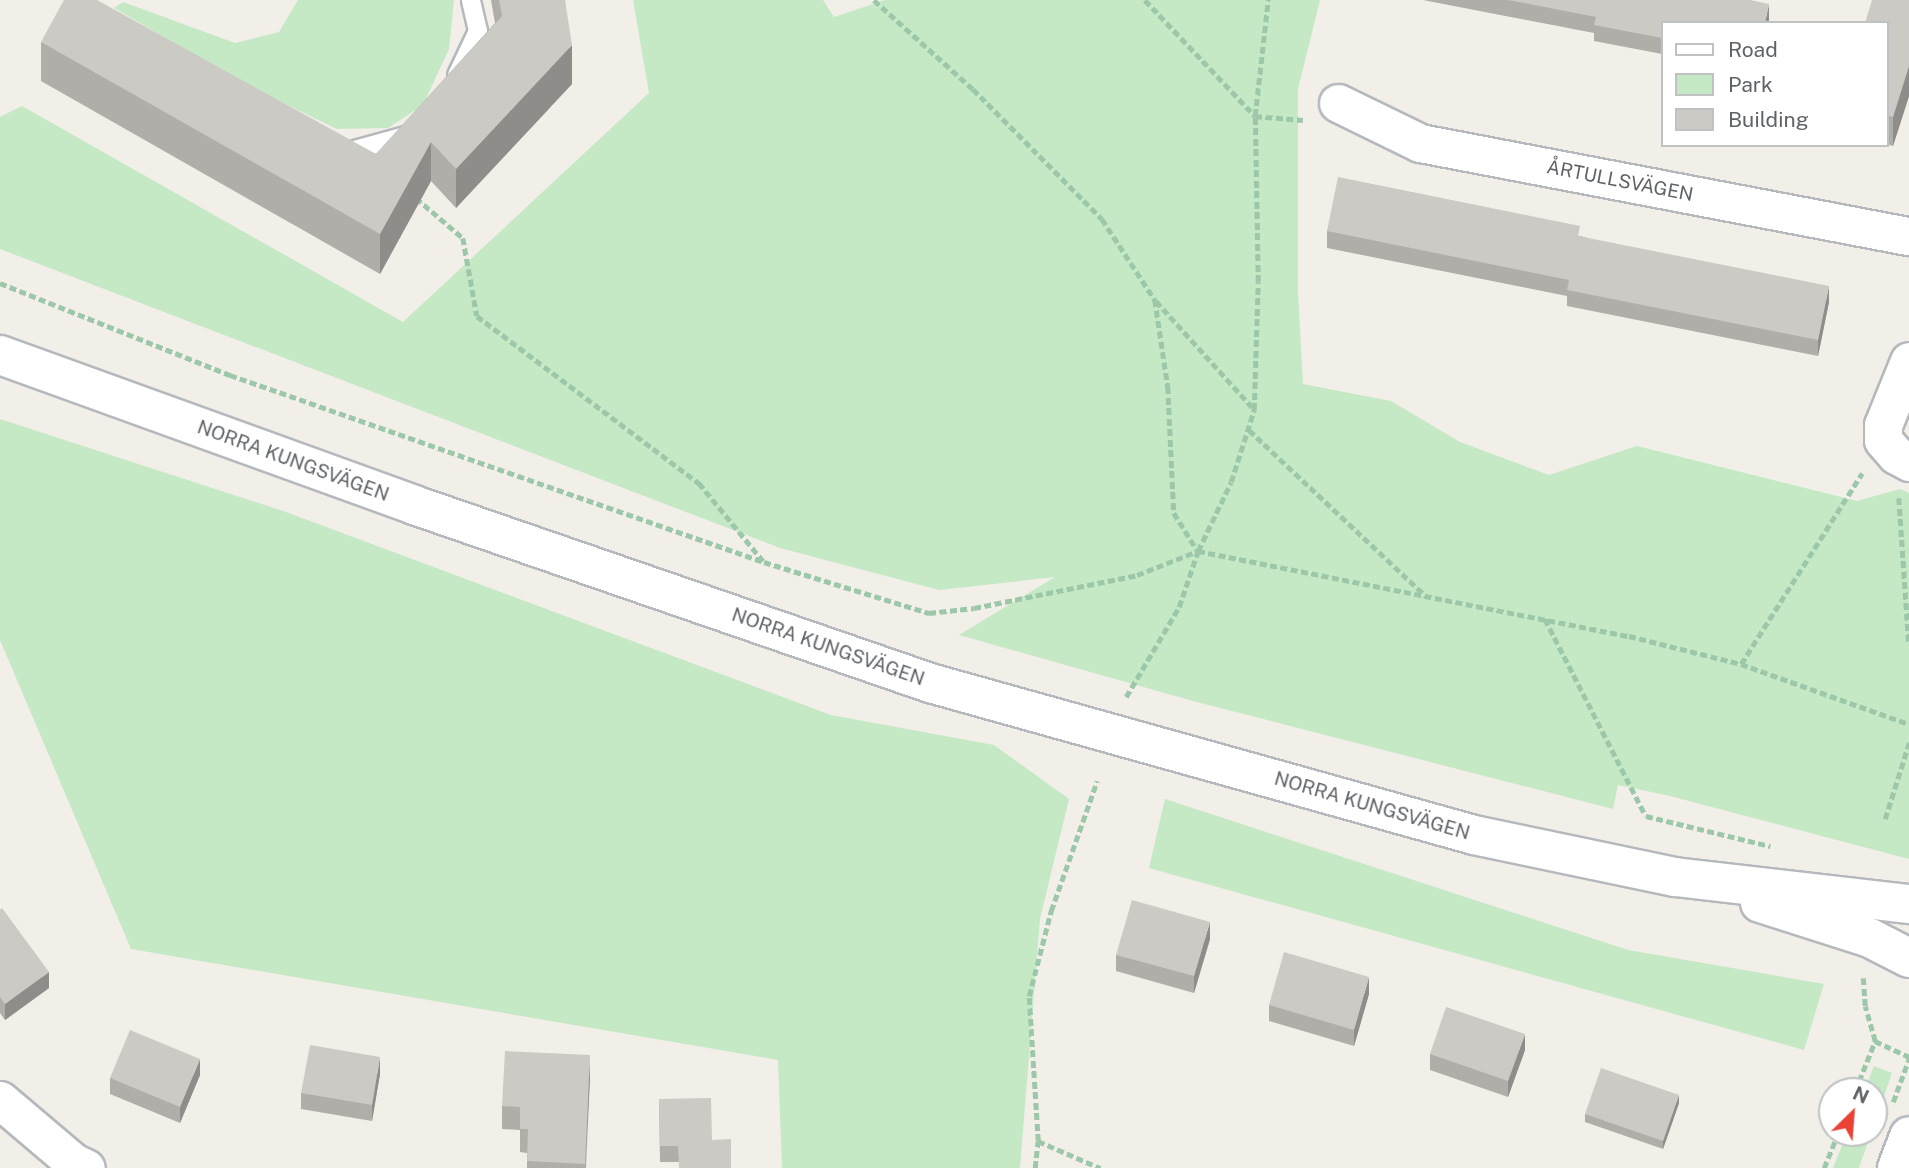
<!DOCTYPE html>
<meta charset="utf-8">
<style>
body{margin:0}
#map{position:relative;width:1909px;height:1168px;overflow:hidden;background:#f1efe8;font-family:"Public Sans",sans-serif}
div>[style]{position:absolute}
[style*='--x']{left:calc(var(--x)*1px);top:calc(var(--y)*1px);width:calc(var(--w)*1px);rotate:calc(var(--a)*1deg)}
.green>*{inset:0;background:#c5e8c5}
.path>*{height:4.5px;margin-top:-2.25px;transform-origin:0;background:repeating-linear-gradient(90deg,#9cc7a9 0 7px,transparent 0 10.5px)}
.roads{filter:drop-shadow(2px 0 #b5b8bc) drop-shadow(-2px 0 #b5b8bc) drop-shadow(0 2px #b5b8bc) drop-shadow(0 -2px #b5b8bc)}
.service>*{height:18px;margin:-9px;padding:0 9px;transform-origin:9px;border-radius:9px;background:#fff}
.minor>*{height:37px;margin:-18.5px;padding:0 18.5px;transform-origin:18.5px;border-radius:18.5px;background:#fff}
.tertiary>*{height:38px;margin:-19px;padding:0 19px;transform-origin:19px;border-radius:19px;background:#fff}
.secondary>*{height:38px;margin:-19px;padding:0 19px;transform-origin:19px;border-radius:19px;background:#fff}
.wall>*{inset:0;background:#afaea9}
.shaded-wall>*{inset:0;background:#8f8d8a}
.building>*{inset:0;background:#cccac5}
span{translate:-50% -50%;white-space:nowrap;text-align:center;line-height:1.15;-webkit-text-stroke:7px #fff;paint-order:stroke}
.street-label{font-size:19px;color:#5f6368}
.legend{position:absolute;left:1661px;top:21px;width:228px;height:126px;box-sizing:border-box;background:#fff;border:2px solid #bfc1c3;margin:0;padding:9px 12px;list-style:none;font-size:21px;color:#5f6368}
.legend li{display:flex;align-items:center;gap:14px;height:35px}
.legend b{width:35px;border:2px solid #bfc1c3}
.north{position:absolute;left:1818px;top:1077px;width:70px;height:70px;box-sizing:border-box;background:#fff;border:2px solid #bfc1c3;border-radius:50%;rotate:25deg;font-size:19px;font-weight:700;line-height:28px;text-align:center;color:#5f6368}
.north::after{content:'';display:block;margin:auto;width:24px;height:32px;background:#ea4335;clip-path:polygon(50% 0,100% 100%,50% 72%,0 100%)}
</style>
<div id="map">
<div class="green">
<i style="clip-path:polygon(298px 0,454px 0,449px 49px,423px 105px,388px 128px,337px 129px,250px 87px,114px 8px,123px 2px,235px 43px,279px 32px)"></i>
<i style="clip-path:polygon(633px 0,823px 0,834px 17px,885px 0,1320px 0,1298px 89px,1298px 293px,1303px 384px,1391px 401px,1460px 442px,1549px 475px,1637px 446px,1857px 501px,1900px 489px,1909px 493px,1909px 859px,1670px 796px,1618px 785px,1613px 809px,1193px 701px,959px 635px,1055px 577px,939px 590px,780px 548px,0 249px,0 117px,22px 106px,403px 322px,649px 93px)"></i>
<i style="clip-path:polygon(0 419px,286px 512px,831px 715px,994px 745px,1069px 799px,1040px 919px,1020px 1168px,782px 1168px,778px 1060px,131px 949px,0 640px)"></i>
<i style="clip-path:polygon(1165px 799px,1628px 950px,1824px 984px,1804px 1050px,1149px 868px)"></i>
<i style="clip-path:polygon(1874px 1066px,1892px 1073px,1874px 1125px,1874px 1091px,1864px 1091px)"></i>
<i style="clip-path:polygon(1847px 1133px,1871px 1133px,1859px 1168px,1833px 1168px)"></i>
</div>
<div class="path">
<i style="--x:874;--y:0;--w:133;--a:42"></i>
<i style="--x:973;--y:89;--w:183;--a:45.2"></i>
<i style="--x:1102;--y:219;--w:97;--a:56.8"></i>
<i style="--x:1155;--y:300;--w:88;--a:81.5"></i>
<i style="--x:1168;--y:387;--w:126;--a:87.3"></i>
<i style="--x:1174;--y:513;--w:44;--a:58.1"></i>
<i style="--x:1145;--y:0;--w:160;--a:46.5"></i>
<i style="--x:1255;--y:116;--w:48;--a:4.8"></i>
<i style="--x:416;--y:198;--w:62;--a:40.4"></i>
<i style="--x:463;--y:238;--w:79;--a:79.8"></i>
<i style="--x:477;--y:316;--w:278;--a:37"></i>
<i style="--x:699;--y:483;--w:101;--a:50.6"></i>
<i style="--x:0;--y:283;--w:248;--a:21.8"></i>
<i style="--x:230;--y:375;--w:566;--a:19.3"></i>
<i style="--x:764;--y:562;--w:173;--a:17.2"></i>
<i style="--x:929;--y:613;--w:45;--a:-6.3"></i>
<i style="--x:974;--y:608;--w:166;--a:-11.4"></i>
<i style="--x:1137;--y:575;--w:66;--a:-21.5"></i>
<i style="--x:1198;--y:551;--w:439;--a:11.2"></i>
<i style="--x:1629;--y:636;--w:115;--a:14"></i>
<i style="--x:1741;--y:664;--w:178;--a:19.7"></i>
<i style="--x:1156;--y:301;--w:144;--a:47.8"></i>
<i style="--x:1249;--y:430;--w:243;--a:43.2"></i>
<i style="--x:1899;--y:498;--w:147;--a:86.1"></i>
<i style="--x:1545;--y:619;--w:221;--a:62.9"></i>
<i style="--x:1646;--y:816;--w:128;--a:13.6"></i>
<i style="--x:1741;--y:664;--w:226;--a:-57.6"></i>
<i style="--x:1126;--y:697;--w:104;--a:-59.5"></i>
<i style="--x:1179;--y:607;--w:59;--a:-71.3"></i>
<i style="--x:1198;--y:551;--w:76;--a:-64.4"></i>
<i style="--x:1231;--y:482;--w:76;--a:-72.3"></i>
<i style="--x:1254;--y:410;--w:128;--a:-88.2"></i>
<i style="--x:1258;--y:282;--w:166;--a:-91"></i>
<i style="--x:1255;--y:116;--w:117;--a:-83.6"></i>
<i style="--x:1885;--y:819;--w:80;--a:-72.5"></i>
<i style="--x:1875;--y:1041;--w:38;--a:25"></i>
<i style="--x:1855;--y:1091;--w:54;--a:-68.2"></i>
<i style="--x:1875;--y:1041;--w:36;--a:-106"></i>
<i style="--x:1865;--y:1006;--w:28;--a:-94"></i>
<i style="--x:1893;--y:1102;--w:46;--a:-69.6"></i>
<i style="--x:1038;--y:1141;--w:68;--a:23.5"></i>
<i style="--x:1035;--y:1168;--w:27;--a:-84"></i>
<i style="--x:1038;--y:1141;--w:145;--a:-93.6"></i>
<i style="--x:1029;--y:996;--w:88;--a:-75.5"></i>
<i style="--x:1051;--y:911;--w:138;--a:-70.5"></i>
<i style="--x:1824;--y:1168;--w:38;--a:-68"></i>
</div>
<div class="roads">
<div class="service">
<i style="--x:457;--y:75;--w:49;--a:-64.5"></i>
<i style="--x:478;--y:31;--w:32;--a:-103"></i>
<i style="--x:347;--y:152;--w:64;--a:-15.3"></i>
</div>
<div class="minor">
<i style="--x:1338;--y:103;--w:91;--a:26"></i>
<i style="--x:1420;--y:143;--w:498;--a:10.8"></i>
<i style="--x:1909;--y:361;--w:69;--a:112.1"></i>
<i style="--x:1883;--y:425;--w:15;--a:90"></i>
<i style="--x:1883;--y:440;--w:20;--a:49"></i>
<i style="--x:1896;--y:455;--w:15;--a:28"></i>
<i style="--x:0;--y:1100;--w:96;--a:40.3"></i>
<i style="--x:73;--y:1162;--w:14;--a:25"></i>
</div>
<div class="tertiary">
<i style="--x:1897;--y:1168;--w:34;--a:-69"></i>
</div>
<div class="secondary">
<i style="--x:0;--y:355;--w:440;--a:19.9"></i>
<i style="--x:414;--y:505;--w:546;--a:19.03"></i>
<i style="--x:930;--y:683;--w:565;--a:15.61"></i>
<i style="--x:1474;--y:835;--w:205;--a:11.8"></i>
<i style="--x:1675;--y:877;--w:236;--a:6.6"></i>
<i style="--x:1760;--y:903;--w:115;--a:17.7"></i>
<i style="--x:1870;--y:938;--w:44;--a:27.1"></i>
</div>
</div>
<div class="wall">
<i style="clip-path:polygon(491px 0,565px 0,572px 84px,456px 208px,431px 181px,380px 274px,41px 81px,41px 42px,376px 154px,495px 23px)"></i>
<i style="clip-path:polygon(1423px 0,1750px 0,1769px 20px,1662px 23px,1662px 54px,1594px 41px,1594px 33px)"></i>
<i style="clip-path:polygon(1909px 0,1909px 96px,1893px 146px,1886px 144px,1886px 23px)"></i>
<i style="clip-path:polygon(1327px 231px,1580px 236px,1829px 302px,1818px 356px,1567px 306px,1567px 296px,1327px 248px)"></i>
<i style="clip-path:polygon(0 910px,49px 988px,5px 1020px,0 1013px)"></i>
<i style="clip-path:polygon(1210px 939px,1194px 993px,1116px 971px,1116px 955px)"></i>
<i style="clip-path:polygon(1369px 994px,1354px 1046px,1269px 1021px,1269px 1005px)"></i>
<i style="clip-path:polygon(1525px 1050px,1508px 1097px,1430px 1070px,1430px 1054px)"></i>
<i style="clip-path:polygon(380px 1074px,372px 1121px,301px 1109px,301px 1093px)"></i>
<i style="clip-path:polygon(200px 1075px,180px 1123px,110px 1094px,110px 1078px)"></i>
<i style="clip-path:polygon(590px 1078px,586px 1168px,527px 1168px,527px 1153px,520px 1152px,520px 1130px,502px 1129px,502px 1106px)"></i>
<i style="clip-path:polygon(659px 1099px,712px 1140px,678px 1162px,660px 1162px)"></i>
<i style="clip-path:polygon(1679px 1103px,1663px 1149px,1585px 1122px,1585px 1114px)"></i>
</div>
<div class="shaded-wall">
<i style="clip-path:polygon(1769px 4px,1769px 20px,1768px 23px,1765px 23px)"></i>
<i style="clip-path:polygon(572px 45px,572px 84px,456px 208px,456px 169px)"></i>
<i style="clip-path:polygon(1909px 66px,1909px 96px,1893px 146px,1893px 117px)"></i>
<i style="clip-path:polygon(431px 142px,431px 181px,380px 274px,380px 234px)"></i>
<i style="clip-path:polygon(1829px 286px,1829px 302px,1818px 356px,1818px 340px)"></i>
<i style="clip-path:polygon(1210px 922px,1210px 939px,1194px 993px,1194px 976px)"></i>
<i style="clip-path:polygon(49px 972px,49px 988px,5px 1020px,5px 1004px)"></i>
<i style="clip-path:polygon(1369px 977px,1369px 994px,1354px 1046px,1354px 1030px)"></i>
<i style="clip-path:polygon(1525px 1034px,1525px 1050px,1508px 1097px,1508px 1081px)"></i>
<i style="clip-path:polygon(590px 1055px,590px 1078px,585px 1168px)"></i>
<i style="clip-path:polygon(380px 1057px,380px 1074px,372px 1121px,372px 1105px)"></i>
<i style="clip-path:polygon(200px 1059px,200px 1075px,180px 1123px,180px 1107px)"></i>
<i style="clip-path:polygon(1679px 1095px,1679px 1103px,1663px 1149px,1663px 1141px)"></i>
</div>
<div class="building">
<i style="clip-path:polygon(64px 0,97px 0,376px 154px,502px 16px,499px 0,565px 0,572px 45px,456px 169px,431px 142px,380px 234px,41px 42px)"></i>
<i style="clip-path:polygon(1508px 0,1750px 0,1769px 4px,1765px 23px,1662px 23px,1662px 38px,1594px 25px,1596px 17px)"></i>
<i style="clip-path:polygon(1872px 0,1909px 0,1909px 66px,1893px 117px,1886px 115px,1886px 23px,1865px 23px)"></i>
<i style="clip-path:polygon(1338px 177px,1580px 226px,1578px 236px,1829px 286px,1818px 340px,1567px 290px,1569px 280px,1327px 231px)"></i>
<i style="clip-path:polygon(1132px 900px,1210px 922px,1194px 976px,1116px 955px)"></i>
<i style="clip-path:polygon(2px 908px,49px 972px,5px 1004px,0 997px,0 910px)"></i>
<i style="clip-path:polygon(1284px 952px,1369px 977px,1354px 1030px,1269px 1005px)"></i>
<i style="clip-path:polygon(1446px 1007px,1525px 1034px,1508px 1081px,1430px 1054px)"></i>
<i style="clip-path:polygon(130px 1030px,200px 1059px,180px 1107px,110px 1078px)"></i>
<i style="clip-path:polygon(310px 1045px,380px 1057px,372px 1105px,301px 1093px)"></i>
<i style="clip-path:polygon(505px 1051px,590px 1055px,585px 1164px,527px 1161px,528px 1129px,520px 1129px,520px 1107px,502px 1106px)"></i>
<i style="clip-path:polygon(1601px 1068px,1679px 1095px,1663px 1141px,1585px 1114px)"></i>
<i style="clip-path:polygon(711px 1098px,712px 1140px,731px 1139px,731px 1168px,679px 1168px,678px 1146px,660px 1146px,659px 1099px)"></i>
</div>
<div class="street-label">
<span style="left:1620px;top:181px;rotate:11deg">ÅRTULLSVÄGEN</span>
<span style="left:293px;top:461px;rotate:20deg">NORRA KUNGSVÄGEN</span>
<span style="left:828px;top:647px;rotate:19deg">NORRA KUNGSVÄGEN</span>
<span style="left:1372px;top:806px;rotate:16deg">NORRA KUNGSVÄGEN</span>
</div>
<ul class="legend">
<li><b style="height:9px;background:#fff"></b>Road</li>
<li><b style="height:19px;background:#c5e8c5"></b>Park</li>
<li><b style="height:19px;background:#cccac5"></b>Building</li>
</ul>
<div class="north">N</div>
</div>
